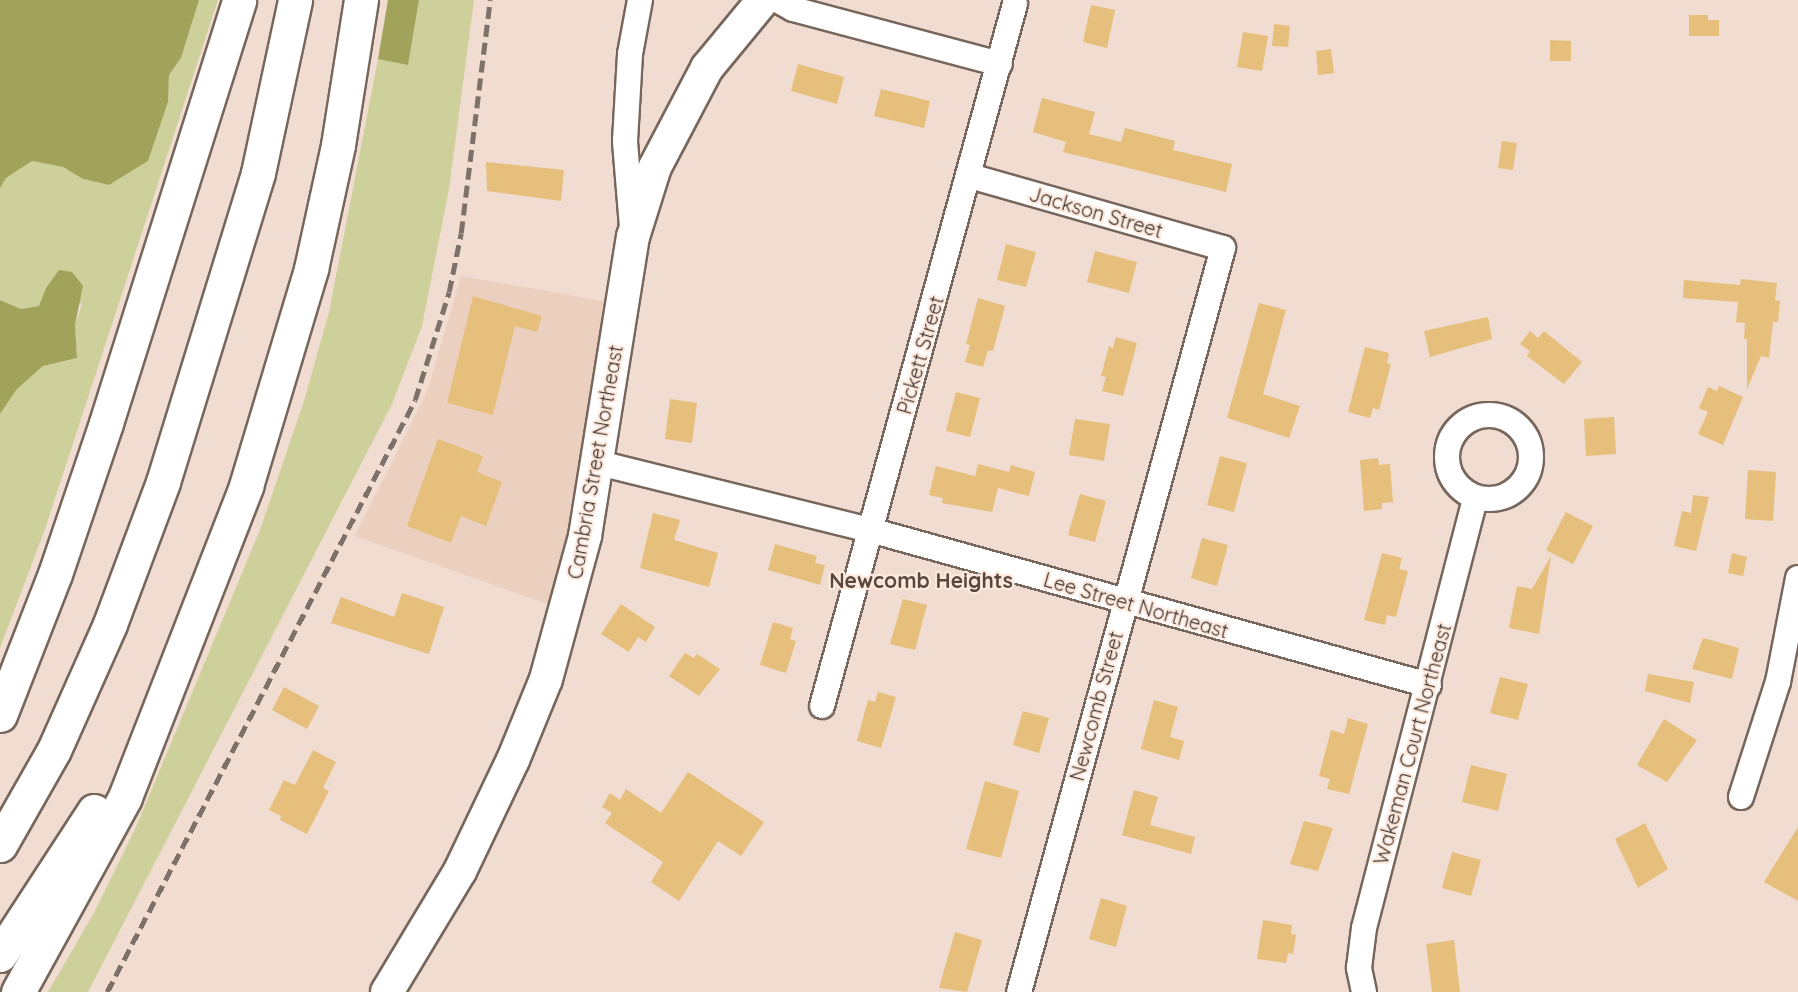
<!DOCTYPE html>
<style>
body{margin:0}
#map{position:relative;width:1798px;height:992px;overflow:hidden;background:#f0dcd0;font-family:Quicksand,sans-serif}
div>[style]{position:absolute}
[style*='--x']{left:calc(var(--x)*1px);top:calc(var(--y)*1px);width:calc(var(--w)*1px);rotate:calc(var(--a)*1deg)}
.built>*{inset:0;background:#ebd0c0}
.green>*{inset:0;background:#ced09b}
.forest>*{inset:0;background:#a1a35a}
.building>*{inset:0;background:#e5bf7b}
.roads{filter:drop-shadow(2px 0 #77665b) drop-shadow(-2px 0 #77665b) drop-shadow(0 2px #77665b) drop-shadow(0 -2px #77665b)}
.minor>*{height:24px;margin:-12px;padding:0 12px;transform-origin:12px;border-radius:12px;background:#fff}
.minor>.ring{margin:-12px;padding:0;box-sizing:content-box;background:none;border:24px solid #fff;border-radius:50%}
.major>*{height:32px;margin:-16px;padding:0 16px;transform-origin:16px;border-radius:16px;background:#fff}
.highway>*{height:33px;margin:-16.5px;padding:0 16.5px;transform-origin:16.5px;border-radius:16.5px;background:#fff}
.rail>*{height:4.5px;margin-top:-2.25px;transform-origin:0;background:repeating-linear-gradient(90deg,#7d716a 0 12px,transparent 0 18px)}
span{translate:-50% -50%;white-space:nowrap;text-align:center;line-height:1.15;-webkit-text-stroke:4.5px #fee9dd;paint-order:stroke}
.street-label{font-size:20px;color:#3b332f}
.neighbourhood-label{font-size:21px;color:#58473d;font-weight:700}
</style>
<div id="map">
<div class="built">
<i style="clip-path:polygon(461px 276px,609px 302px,598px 383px,556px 607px,355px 536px,428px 389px)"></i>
</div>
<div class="green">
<i style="clip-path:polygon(199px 0,218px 0,45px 529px,0 648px,0 414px,17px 389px,43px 366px,77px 358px,75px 325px,82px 304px,46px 288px,40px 306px,21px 309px,0 300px,0 188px,6px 178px,32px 161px,63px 167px,83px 179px,109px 185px,148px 161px,168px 102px,169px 75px,181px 58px)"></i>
<i style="clip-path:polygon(419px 0,474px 0,449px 189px,422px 326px,392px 404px,88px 992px,48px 992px,94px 913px,136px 827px,260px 530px,304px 401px,329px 312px,378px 59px,408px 64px)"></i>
</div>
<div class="forest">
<i style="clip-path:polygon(0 0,199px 0,181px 58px,169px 75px,168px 102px,148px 161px,109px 185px,83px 179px,63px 167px,32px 161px,6px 178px,0 188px)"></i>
<i style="clip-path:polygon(388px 0,419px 0,408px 65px,378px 59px)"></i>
<i style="clip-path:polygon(59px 270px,72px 272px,83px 286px,75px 325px,77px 358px,43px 366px,17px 389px,0 414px,0 300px,21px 309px,39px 306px,46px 288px)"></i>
</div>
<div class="building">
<i style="clip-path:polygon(1091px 5px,1115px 10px,1107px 48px,1083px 42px)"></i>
<i style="clip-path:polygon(1689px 15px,1708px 15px,1708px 20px,1719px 20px,1719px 36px,1689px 36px)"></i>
<i style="clip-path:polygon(1274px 24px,1290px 26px,1288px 47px,1272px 46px)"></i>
<i style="clip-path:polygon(1243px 32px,1268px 36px,1262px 71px,1237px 67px)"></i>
<i style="clip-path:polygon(1550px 40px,1571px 41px,1571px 61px,1550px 61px)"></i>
<i style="clip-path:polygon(1331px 49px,1334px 73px,1318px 75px,1316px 51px)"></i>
<i style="clip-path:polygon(798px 64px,844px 77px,837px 104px,791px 91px)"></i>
<i style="clip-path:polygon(881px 89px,930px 101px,924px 128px,874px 116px)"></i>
<i style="clip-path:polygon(1042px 98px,1095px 112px,1089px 134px,1121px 142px,1125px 128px,1175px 141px,1173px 150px,1232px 164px,1226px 192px,1063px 152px,1066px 142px,1033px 132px)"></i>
<i style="clip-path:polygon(1502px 141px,1517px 143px,1513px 170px,1498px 168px)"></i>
<i style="clip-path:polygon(486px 162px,564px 170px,561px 201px,487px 191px)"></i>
<i style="clip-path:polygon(1006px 244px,1036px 252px,1026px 287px,997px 280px)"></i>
<i style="clip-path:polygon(1095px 251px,1137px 262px,1129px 293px,1087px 282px)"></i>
<i style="clip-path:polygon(1741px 279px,1777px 283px,1775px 300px,1780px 301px,1778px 322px,1773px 322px,1769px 358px,1761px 356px,1747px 389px,1747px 339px,1744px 339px,1745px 323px,1736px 322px,1738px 302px,1683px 298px,1684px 280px,1740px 285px)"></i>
<i style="clip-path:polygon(473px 296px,542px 316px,537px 332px,515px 326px,493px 415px,447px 403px)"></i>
<i style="clip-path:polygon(978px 298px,1005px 306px,993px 351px,988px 350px,983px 367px,965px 362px,970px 345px,966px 344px)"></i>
<i style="clip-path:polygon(1259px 303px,1286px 310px,1263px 394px,1300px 406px,1289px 438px,1227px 418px)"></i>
<i style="clip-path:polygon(1488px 317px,1492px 339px,1430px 357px,1424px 331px)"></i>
<i style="clip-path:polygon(1530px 331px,1538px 338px,1544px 331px,1582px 362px,1564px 384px,1527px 356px,1530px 351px,1520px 344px)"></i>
<i style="clip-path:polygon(1116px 337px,1137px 343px,1123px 396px,1102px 391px,1106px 377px,1101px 376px,1109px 346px,1113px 348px)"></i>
<i style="clip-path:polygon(1365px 347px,1389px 353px,1387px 363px,1391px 364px,1379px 410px,1373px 408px,1370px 418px,1348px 412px)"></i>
<i style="clip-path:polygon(1719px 386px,1743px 397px,1723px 445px,1698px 434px,1708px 412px,1699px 408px,1708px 387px,1717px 391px)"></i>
<i style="clip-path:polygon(956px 392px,980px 398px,970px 437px,946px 431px)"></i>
<i style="clip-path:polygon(670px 399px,697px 403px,692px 443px,665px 439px)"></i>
<i style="clip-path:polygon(1614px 417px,1616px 454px,1586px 456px,1584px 419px)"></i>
<i style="clip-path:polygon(1075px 419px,1110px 424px,1104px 461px,1069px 455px)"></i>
<i style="clip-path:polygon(438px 439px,483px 456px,477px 472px,502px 482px,486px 526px,461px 516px,451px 543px,407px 526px)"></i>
<i style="clip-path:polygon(1220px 456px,1247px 463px,1234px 512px,1207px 505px)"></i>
<i style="clip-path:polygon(1378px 458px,1379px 465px,1390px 464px,1393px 502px,1382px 503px,1382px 509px,1364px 511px,1360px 460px)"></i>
<i style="clip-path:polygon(978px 464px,1009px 472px,1011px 465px,1035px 472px,1029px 496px,998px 488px,992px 512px,942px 503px,943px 498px,929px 495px,936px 466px,975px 476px)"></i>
<i style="clip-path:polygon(1748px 470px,1776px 472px,1773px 521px,1745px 519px)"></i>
<i style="clip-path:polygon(1080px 494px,1106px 501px,1095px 542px,1068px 535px)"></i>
<i style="clip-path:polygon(1693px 495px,1709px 497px,1696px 551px,1674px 546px,1682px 511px,1691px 513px)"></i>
<i style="clip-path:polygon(1566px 512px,1593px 526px,1573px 564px,1546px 550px)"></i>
<i style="clip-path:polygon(653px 513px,680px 520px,674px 540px,718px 553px,709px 587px,640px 568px)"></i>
<i style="clip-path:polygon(1202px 538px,1228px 545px,1217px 586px,1191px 578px)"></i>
<i style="clip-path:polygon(775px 544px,817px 556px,815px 563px,825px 565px,820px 585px,768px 570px)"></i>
<i style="clip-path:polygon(1382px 553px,1402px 558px,1399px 569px,1408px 571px,1396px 617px,1387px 615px,1385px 625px,1364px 620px)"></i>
<i style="clip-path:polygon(1732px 553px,1747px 557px,1743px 576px,1728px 573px)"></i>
<i style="clip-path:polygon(1551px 556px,1539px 634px,1509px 628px,1517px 586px,1532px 589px)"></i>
<i style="clip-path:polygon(402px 593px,444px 607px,429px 654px,331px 623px,341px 597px,394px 617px)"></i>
<i style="clip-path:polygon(903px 599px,927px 605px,915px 650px,890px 644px)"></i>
<i style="clip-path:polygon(621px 604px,655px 627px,646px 642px,638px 637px,629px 652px,601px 634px)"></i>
<i style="clip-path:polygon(773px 622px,793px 628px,790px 639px,796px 641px,786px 673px,760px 665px)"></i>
<i style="clip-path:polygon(1703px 638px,1739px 648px,1732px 679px,1692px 669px)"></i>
<i style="clip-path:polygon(685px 653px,694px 658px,697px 654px,720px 669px,699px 696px,669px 676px)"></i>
<i style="clip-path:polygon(1648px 674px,1694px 682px,1690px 703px,1645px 691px)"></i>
<i style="clip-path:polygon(1500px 677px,1528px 684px,1518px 720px,1490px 713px)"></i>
<i style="clip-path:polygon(284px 687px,319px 706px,307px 729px,272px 710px)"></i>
<i style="clip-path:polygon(878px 692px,896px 697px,881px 748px,857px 741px,868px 700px,875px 702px)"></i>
<i style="clip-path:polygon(1154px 700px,1178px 707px,1170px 737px,1184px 741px,1179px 760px,1141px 749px)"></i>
<i style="clip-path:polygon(1023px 711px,1049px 718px,1039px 753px,1013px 745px)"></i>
<i style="clip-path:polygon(1348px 718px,1368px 724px,1349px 794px,1327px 789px,1330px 779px,1319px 776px,1331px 730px,1344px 734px)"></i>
<i style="clip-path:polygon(1664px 719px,1697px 740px,1667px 782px,1637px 765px)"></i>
<i style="clip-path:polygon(313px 750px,336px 762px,323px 788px,329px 791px,307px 834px,280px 820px,281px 816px,269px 810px,284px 780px,295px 785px)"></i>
<i style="clip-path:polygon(1471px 765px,1507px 774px,1498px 811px,1462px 802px)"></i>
<i style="clip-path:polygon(688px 772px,764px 822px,741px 856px,718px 841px,679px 901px,651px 882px,663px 862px,605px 823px,612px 813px,602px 807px,610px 793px,620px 800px,626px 789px,661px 813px)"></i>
<i style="clip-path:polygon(985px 781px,1019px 791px,1001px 858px,966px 849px)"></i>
<i style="clip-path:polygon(1134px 790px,1158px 797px,1150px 825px,1195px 837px,1191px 854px,1122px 835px)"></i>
<i style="clip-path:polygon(1304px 821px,1333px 828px,1318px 871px,1290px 864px)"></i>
<i style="clip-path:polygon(1645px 823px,1668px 869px,1638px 888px,1615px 839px)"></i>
<i style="clip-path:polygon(1798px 827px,1798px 901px,1764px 882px)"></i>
<i style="clip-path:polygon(1452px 852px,1481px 860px,1471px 896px,1442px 888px)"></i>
<i style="clip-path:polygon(1101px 898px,1127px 906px,1116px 947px,1089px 939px)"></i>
<i style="clip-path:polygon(1263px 920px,1292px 925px,1291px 934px,1296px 935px,1293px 954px,1288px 953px,1286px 963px,1257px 959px)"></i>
<i style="clip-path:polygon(955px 932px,982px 940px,967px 992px,939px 988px)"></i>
<i style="clip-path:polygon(1454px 940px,1460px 992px,1432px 992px,1426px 944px)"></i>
</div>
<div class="roads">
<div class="minor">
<i style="--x:777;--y:0;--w:18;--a:29"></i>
<i style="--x:793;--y:9;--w:214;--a:14.9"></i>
<i style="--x:970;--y:176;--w:263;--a:15.9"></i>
<i style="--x:1223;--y:248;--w:771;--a:105.33"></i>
<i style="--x:632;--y:227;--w:86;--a:-94.7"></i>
<i style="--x:625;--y:141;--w:87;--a:-86.7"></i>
<i style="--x:630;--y:54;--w:55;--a:-79.5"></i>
<i class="ring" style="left:1447px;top:415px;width:60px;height:60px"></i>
<i style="--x:599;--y:463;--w:279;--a:13.9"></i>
<i style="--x:870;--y:530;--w:580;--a:15.5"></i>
<i style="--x:822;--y:706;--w:728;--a:-74.63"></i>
<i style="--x:1741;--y:797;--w:121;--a:-72.2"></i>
<i style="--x:1778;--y:682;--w:106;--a:-79.1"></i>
<i style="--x:1364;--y:992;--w:25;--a:-102"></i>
<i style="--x:1359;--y:968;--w:40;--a:-82.9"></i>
<i style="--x:1364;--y:928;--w:444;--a:-75.5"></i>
</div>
<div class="major">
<i style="--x:387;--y:992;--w:141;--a:-58.9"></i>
<i style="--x:460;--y:871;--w:123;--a:-64.5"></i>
<i style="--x:513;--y:760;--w:87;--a:-67.8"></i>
<i style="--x:546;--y:679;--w:148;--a:-74.7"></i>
<i style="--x:585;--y:536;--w:303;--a:-80.9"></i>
<i style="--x:633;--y:237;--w:73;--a:-72.6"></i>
<i style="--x:655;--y:167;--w:112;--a:-62.3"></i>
<i style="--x:707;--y:68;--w:88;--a:-50.5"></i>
</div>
<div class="highway">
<i style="--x:0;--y:715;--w:151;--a:-68.7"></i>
<i style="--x:55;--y:574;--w:159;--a:-71.3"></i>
<i style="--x:106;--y:423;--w:443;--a:-72.5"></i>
<i style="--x:0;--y:845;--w:109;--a:-60.4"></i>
<i style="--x:54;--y:750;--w:138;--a:-66"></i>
<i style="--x:110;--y:624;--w:152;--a:-69.5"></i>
<i style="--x:163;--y:482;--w:323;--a:-72.9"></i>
<i style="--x:258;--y:173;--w:177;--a:-77.9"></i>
<i style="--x:0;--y:955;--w:172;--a:-56.9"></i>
<i style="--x:18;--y:992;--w:222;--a:-61.2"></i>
<i style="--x:125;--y:797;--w:334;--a:-68.7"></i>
<i style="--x:246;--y:486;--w:227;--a:-73.3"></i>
<i style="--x:311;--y:269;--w:127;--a:-77.7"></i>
<i style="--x:338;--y:145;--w:147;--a:-81"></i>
</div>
</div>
<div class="rail">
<i style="--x:107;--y:992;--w:667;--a:-62.51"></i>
<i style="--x:415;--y:400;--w:113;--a:-72.5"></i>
<i style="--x:449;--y:292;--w:60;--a:-78.5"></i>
<i style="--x:461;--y:233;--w:235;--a:-82.9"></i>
</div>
<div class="street-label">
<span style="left:1096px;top:212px;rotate:16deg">Jackson Street</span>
<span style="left:920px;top:355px;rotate:-74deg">Pickett Street</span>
<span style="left:595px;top:462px;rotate:-80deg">Cambria Street Northeast</span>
<span style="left:1136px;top:605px;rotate:16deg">Lee Street Northeast</span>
<span style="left:1096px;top:706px;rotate:-75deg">Newcomb Street</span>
<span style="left:1412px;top:744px;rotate:-75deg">Wakeman Court Northeast</span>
</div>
<div class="neighbourhood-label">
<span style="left:921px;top:580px">Newcomb Heights</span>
</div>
</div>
